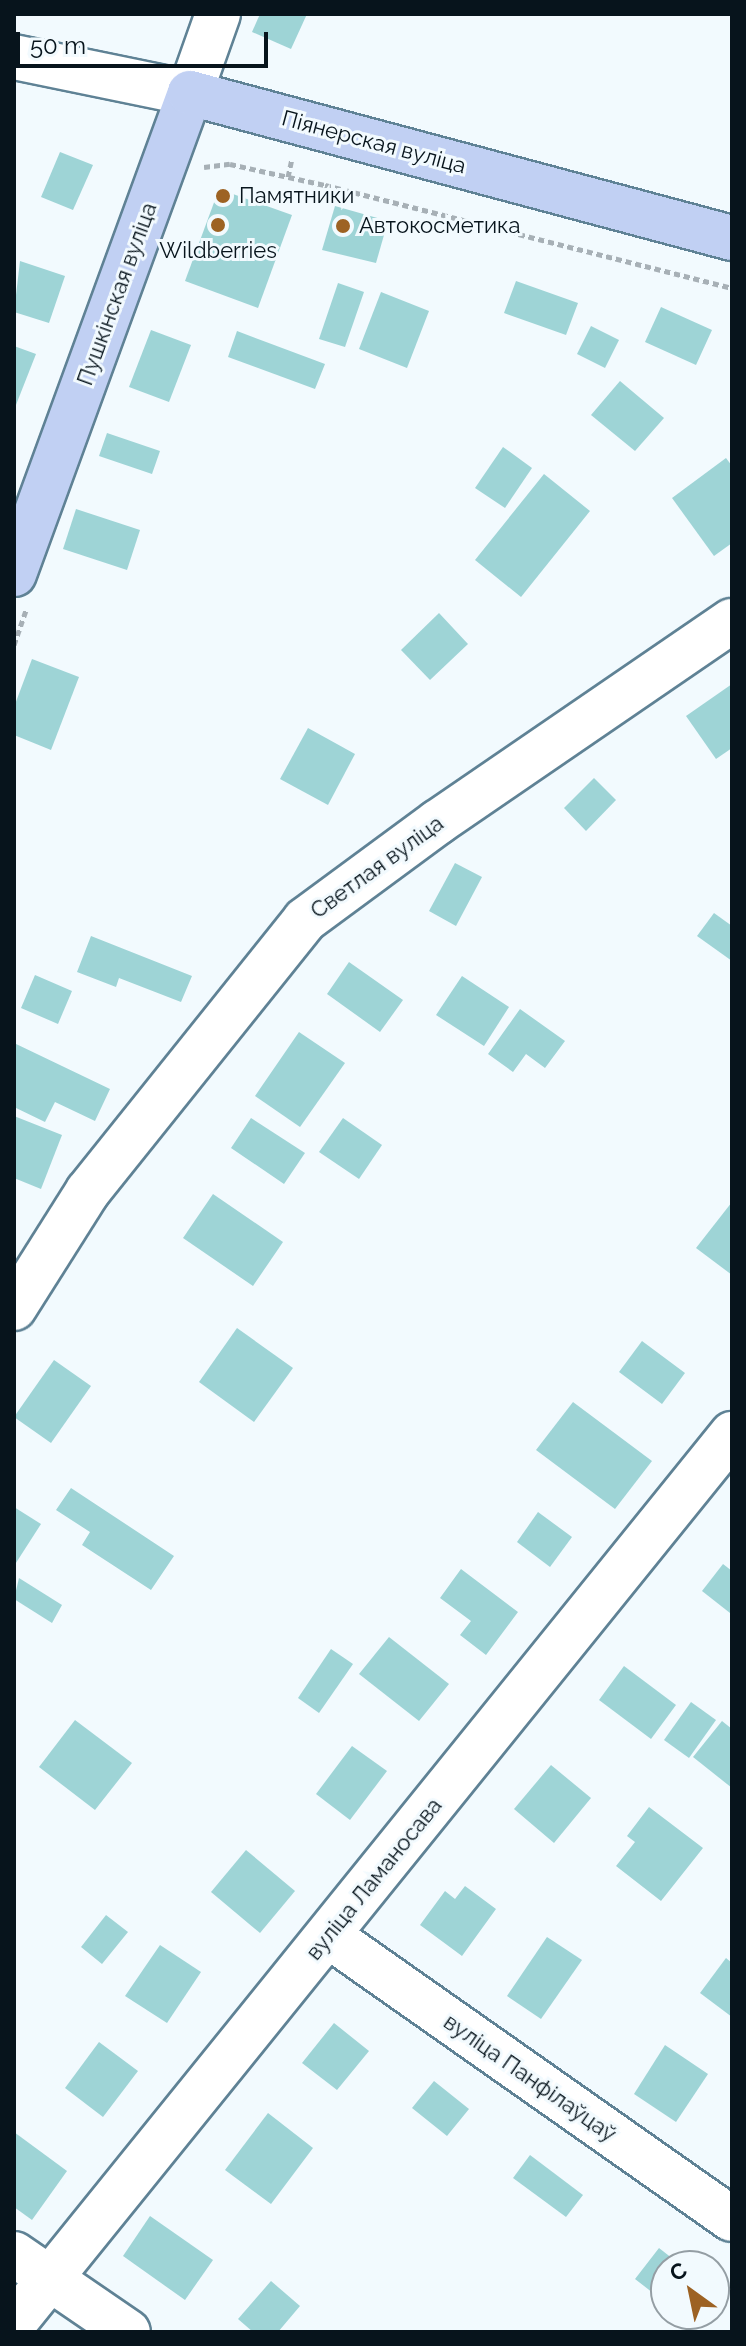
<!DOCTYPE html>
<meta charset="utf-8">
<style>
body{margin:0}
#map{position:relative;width:746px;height:2346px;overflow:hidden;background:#f2fafe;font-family:Raleway,sans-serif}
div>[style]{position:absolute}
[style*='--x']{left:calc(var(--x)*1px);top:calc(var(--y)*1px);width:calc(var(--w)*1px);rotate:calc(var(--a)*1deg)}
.building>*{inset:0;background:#9ed4d6}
.path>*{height:5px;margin-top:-2.5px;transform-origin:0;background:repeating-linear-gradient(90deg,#a7b0b6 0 6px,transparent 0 10px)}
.roads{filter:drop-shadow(2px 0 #5f8295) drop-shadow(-2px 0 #5f8295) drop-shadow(0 2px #5f8295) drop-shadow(0 -2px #5f8295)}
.minor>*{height:44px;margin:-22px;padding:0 22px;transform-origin:22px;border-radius:22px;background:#fff}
.major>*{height:44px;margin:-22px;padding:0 22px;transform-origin:22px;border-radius:22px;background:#c1d0f3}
.dots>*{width:22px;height:22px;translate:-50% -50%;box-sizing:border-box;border:4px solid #f2fafe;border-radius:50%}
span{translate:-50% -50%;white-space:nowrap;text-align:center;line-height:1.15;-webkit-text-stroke:6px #f2fafe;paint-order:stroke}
.street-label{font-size:22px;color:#07141c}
.poi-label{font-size:22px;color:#07141c}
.left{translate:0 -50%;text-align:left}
.frame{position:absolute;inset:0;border:16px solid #07141c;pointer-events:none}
.north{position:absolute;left:650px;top:2250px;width:80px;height:80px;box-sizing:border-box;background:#f2fafe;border:2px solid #949ea4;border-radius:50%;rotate:327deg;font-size:22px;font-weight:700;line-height:32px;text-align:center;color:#07141c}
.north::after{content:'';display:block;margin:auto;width:28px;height:36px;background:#9d6223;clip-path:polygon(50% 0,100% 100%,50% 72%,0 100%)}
.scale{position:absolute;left:16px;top:32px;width:252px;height:36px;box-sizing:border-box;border:4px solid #07141c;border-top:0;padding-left:10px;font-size:24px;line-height:28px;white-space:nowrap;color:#07141c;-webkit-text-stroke:6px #f2fafe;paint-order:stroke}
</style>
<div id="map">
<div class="building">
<i style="clip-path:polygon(260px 14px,307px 14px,291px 49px,252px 32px)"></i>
<i style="clip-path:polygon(60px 152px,93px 165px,73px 210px,41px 197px)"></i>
<i style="clip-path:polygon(219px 189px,292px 215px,258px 308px,185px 281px)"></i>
<i style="clip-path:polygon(335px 206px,388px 221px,376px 263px,322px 250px)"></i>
<i style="clip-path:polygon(20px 261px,65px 276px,49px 323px,14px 312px)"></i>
<i style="clip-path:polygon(516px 281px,578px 303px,566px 335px,504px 313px)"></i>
<i style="clip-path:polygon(338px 283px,364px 292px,345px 347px,319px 339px)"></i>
<i style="clip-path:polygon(381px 292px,429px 311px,407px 368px,359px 349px)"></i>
<i style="clip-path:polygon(661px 307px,712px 330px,696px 365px,645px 342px)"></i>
<i style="clip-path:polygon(591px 326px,619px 340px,605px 368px,577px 354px)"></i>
<i style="clip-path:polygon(151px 330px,191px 345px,169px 402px,129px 387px)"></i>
<i style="clip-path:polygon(237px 331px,325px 364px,315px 389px,228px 357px)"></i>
<i style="clip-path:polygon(14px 346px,36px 354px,14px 410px)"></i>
<i style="clip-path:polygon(620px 381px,664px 418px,635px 451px,591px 415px)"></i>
<i style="clip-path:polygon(107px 433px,160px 451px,152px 474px,99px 456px)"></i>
<i style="clip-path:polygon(503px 447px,532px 468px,505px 508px,475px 488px)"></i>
<i style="clip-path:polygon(726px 458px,732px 466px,732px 543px,714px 556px,672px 498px)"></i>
<i style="clip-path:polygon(544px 474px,590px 511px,521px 597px,475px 560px)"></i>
<i style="clip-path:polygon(76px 509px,140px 530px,127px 570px,63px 549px)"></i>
<i style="clip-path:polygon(439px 613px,468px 644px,430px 680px,401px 650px)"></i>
<i style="clip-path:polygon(32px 659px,79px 677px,51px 750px,14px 735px,14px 707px)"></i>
<i style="clip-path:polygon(732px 684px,732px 748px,716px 759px,686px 716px)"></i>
<i style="clip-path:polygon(308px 728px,355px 754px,328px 805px,280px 779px)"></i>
<i style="clip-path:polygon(594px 778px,616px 800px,586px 831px,564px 808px)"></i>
<i style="clip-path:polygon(455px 863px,482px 877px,456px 926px,429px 911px)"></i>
<i style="clip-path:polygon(714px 913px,732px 926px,732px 961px,697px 936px)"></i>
<i style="clip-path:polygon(91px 936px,192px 976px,181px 1002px,119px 978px,116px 987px,77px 972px)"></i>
<i style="clip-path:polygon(349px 962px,403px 1000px,380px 1032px,327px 994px)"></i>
<i style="clip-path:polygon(35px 975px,72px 991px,58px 1024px,21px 1008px)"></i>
<i style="clip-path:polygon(462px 976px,509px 1007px,484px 1046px,436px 1015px)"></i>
<i style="clip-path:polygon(520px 1009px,565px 1041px,545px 1068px,526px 1054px,513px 1072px,488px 1054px)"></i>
<i style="clip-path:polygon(299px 1032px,345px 1063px,300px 1127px,255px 1096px)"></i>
<i style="clip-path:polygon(14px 1043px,110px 1089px,95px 1121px,55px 1102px,45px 1122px,14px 1107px)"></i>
<i style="clip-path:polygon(14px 1116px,62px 1135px,41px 1189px,14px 1178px)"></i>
<i style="clip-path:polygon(251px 1118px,305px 1153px,284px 1184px,231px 1148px)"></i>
<i style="clip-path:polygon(343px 1118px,382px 1145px,359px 1179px,319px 1152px)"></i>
<i style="clip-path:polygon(213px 1194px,283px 1242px,253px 1286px,183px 1238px)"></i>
<i style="clip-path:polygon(732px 1202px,732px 1275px,696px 1248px)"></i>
<i style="clip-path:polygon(237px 1328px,293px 1368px,254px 1422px,199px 1382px)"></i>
<i style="clip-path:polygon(642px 1341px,685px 1373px,662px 1404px,619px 1372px)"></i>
<i style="clip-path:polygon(54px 1360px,91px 1386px,51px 1443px,14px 1417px)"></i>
<i style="clip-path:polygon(573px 1402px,652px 1461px,615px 1509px,536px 1450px)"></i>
<i style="clip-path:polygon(71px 1488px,174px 1556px,151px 1590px,82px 1545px,90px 1532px,56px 1510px)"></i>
<i style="clip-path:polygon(14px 1507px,41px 1524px,14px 1566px)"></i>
<i style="clip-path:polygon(538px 1512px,572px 1537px,550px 1567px,517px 1542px)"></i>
<i style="clip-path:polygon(723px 1564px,732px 1571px,730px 1613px,702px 1591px)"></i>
<i style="clip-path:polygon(461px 1569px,518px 1612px,486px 1655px,460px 1635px,471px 1621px,440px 1598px)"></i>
<i style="clip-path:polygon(19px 1578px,62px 1605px,52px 1623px,14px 1599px)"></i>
<i style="clip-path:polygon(389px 1637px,449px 1684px,419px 1721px,359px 1674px)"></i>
<i style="clip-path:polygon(331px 1649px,353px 1664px,319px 1713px,298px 1698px)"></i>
<i style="clip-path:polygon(624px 1666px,676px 1705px,651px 1739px,599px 1700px)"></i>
<i style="clip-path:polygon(691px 1702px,716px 1720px,689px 1758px,664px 1740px)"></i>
<i style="clip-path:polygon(75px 1720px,132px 1763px,95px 1810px,39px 1767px)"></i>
<i style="clip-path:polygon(722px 1721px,732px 1729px,732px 1788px,693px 1757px)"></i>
<i style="clip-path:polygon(352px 1746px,387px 1771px,350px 1820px,316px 1794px)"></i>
<i style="clip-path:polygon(551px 1765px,591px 1798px,554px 1843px,514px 1809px)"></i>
<i style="clip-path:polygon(649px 1807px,703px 1848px,661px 1901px,616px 1866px,635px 1842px,627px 1836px)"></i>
<i style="clip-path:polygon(246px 1850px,295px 1891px,260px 1933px,211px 1892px)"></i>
<i style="clip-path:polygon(465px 1886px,496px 1909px,462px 1956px,420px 1925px,445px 1891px,455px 1899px)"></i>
<i style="clip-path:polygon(106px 1915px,128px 1932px,102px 1964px,81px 1947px)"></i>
<i style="clip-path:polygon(547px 1937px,582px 1960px,541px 2019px,507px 1996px)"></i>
<i style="clip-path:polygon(160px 1945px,201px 1972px,167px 2023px,125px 1996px)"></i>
<i style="clip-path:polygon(726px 1958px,732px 1963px,732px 2017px,700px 1993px)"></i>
<i style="clip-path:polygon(334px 2023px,369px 2051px,337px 2090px,302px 2063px)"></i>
<i style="clip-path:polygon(99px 2042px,138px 2071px,103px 2117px,65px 2088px)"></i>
<i style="clip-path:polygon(665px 2045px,708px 2074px,676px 2122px,634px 2094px)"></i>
<i style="clip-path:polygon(434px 2081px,469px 2109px,447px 2136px,412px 2108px)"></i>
<i style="clip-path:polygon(268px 2113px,313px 2148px,271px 2204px,225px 2170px)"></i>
<i style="clip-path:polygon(14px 2132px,67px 2171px,32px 2220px,14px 2207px)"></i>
<i style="clip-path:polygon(530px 2155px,583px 2195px,566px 2217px,513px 2178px)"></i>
<i style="clip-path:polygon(150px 2216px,213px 2260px,185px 2300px,123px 2256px)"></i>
<i style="clip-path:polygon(659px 2248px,682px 2266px,666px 2266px,666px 2303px,635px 2279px)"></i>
<i style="clip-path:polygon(271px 2281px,300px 2306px,278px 2332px,253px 2332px,238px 2319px)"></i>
</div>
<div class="path">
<i style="--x:204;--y:167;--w:26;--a:-7"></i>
<i style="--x:230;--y:164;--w:97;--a:12.5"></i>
<i style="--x:325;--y:185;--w:420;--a:14.2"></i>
<i style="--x:288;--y:177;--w:19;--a:-78"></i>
<i style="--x:14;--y:645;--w:39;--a:-71"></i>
</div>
<div class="roads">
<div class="minor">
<i style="--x:14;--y:57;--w:180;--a:11.6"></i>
<i style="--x:190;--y:93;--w:84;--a:-70.5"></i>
<i style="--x:14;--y:1308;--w:138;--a:-57.7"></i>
<i style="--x:88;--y:1191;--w:347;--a:-51.3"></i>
<i style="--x:305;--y:920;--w:165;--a:-36.4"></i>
<i style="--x:438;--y:822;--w:356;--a:-34.4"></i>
<i style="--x:329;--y:1936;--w:492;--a:35.1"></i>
<i style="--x:14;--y:2254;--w:138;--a:34.4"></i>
<i style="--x:14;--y:2323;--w:1143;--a:-51.07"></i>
</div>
<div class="major">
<i style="--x:14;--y:574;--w:512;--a:-69.9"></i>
<i style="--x:190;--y:93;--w:561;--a:14.98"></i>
</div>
</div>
<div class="dots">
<i style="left:223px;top:196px;background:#9d6223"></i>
<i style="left:218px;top:225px;background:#9d6223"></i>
<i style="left:343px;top:226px;background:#9d6223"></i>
</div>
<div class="street-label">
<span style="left:374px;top:142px;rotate:15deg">Піянерская вуліца</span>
<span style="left:117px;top:294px;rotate:-70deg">Пушкінская вуліца</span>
<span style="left:377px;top:867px;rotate:-36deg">Светлая вуліца</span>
<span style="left:374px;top:1879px;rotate:-51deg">вуліца Ламаносава</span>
<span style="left:530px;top:2078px;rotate:35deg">вуліца Панфілаўцаў</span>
</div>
<div class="poi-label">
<span class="left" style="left:239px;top:196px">Памятники</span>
<span class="left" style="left:359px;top:226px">Автокосметика</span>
<span style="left:218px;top:251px">Wildberries</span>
</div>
<div class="frame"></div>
<div class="north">С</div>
<div class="scale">50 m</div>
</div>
